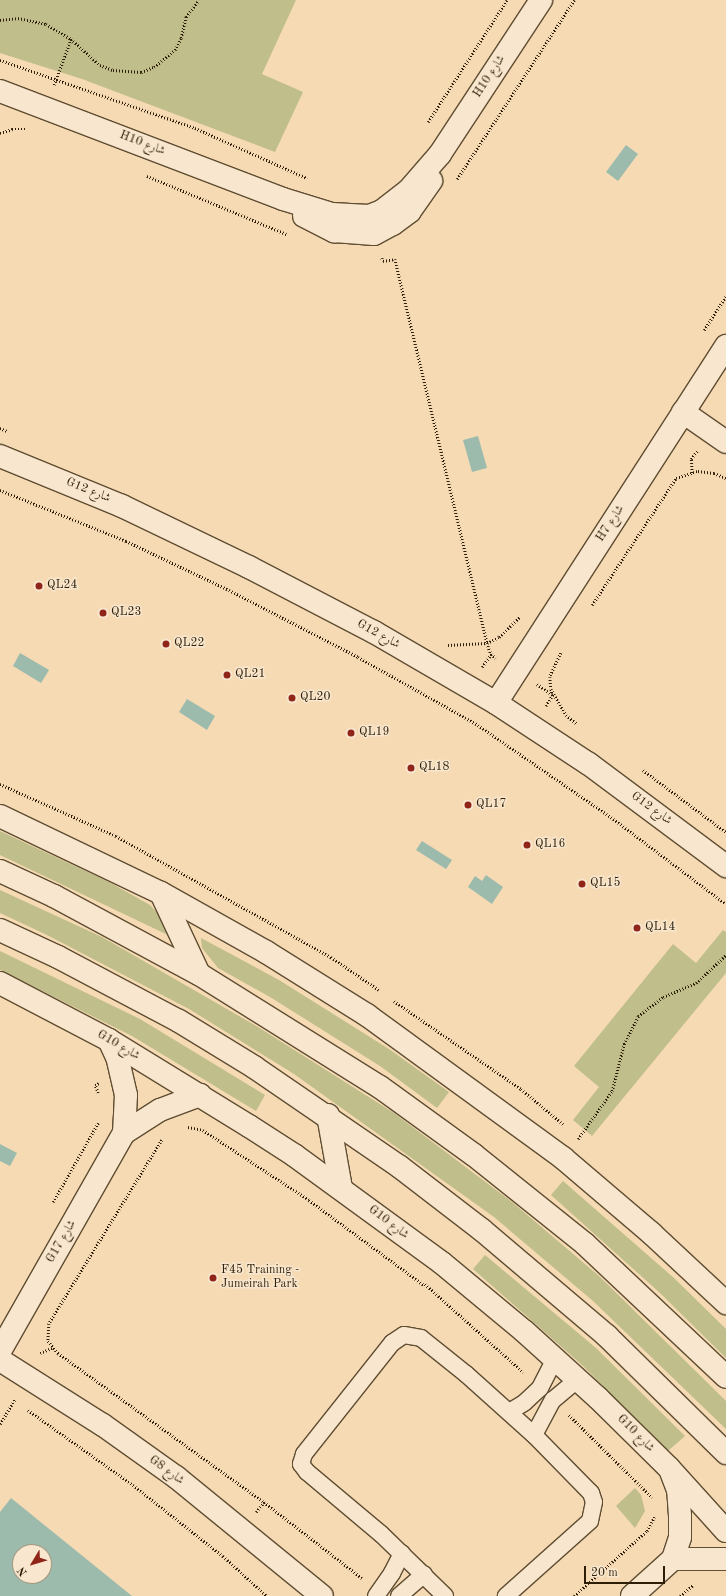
<!DOCTYPE html>
<meta charset="utf-8">
<style>
body{margin:0}
#map{position:relative;width:726px;height:1596px;overflow:hidden;background:#f5dab4;font-family:"Old Standard TT",Amiri,serif}
div>[style]{position:absolute}
[style*='--x']{left:calc(var(--x)*1px);top:calc(var(--y)*1px);width:calc(var(--w)*1px);rotate:calc(var(--a)*1deg)}
.green>*{inset:0;background:#c0be8a}
.water>*{inset:0;background:#9cbbad}
.path>*{height:2.5px;margin-top:-1.25px;transform-origin:0;background:repeating-linear-gradient(90deg,#2e1e07 0 1px,transparent 0 3px)}
.roads{filter:drop-shadow(1px 0 #604d32) drop-shadow(-1px 0 #604d32) drop-shadow(0 1px #604d32) drop-shadow(0 -1px #604d32)}
.service>*{height:16px;margin:-8px;padding:0 8px;transform-origin:8px;border-radius:8px;background:#f8e7ce}
.minor>*{height:22px;margin:-11px;padding:0 11px;transform-origin:11px;border-radius:11px;background:#f8e7ce}
.tertiary>*{height:22px;margin:-11px;padding:0 11px;transform-origin:11px;border-radius:11px;background:#f8e7ce}
.dots>*{width:11px;height:11px;translate:-50% -50%;box-sizing:border-box;border:2px solid #f8e7ce;border-radius:50%}
span{translate:-50% -50%;white-space:nowrap;text-align:center;line-height:1.15;-webkit-text-stroke:3px #f8e7ce;paint-order:stroke}
.street-label{font-size:12px;color:#2e1e07}
.poi-label{font-size:12px;color:#2e1e07}
.left{translate:0 -50%;text-align:left}
.north{position:absolute;left:12px;top:1544px;width:40px;height:40px;box-sizing:border-box;background:#f8e7ce;border:1px solid #a7977e;border-radius:50%;rotate:232deg;font-size:11px;font-weight:700;line-height:16px;text-align:center;color:#2e1e07}
.north::after{content:'';display:block;margin:auto;width:14px;height:18px;background:#8f2418;clip-path:polygon(50% 0,100% 100%,50% 72%,0 100%)}
.scale{position:absolute;left:584px;top:1566px;width:81px;height:18px;box-sizing:border-box;border:2px solid #2e1e07;border-top:0;padding-left:5px;font-size:12px;line-height:14px;white-space:nowrap;color:#2e1e07;-webkit-text-stroke:3px #f8e7ce;paint-order:stroke}
</style>
<div id="map">
<div class="green">
<i style="clip-path:polygon(0 0,296px 0,262px 74px,303px 92px,275px 152px,82px 79px,0 53px)"></i>
<i style="clip-path:polygon(0 831px,109px 882px,150px 905px,164px 920px,170px 936px,0 855px)"></i>
<i style="clip-path:polygon(0 890px,102px 937px,258px 1027px,394px 1113px,512px 1202px,599px 1276px,726px 1401px,726px 1429px,593px 1301px,494px 1217px,294px 1074px,189px 1009px,47px 935px,0 913px)"></i>
<i style="clip-path:polygon(723px 930px,726px 932px,726px 973px,592px 1136px,573px 1120px,599px 1087px,574px 1066px,673px 944px,696px 963px)"></i>
<i style="clip-path:polygon(201px 938px,279px 980px,389px 1049px,449px 1092px,437px 1108px,380px 1066px,270px 997px,218px 968px,202px 948px)"></i>
<i style="clip-path:polygon(0 951px,140px 1019px,265px 1095px,256px 1111px,132px 1036px,0 970px)"></i>
<i style="clip-path:polygon(563px 1181px,674px 1278px,726px 1329px,726px 1358px,660px 1293px,551px 1195px)"></i>
<i style="clip-path:polygon(485px 1255px,596px 1348px,685px 1436px,668px 1451px,582px 1365px,473px 1269px)"></i>
<i style="clip-path:polygon(635px 1488px,641px 1495px,645px 1511px,635px 1528px,616px 1506px)"></i>
</div>
<div class="water">
<i style="clip-path:polygon(626px 145px,638px 154px,618px 181px,606px 172px)"></i>
<i style="clip-path:polygon(478px 436px,487px 468px,472px 472px,463px 440px)"></i>
<i style="clip-path:polygon(20px 653px,49px 670px,41px 683px,13px 666px)"></i>
<i style="clip-path:polygon(187px 699px,215px 716px,207px 730px,179px 712px)"></i>
<i style="clip-path:polygon(422px 841px,452px 860px,446px 869px,416px 850px)"></i>
<i style="clip-path:polygon(486px 875px,503px 887px,492px 904px,468px 887px,475px 876px,482px 881px)"></i>
<i style="clip-path:polygon(0 1144px,17px 1153px,10px 1166px,0 1161px)"></i>
<i style="clip-path:polygon(evenodd,11px 1498px,132px 1596px,0 1596px,0 1512px,11px 1498px,20px 1552px,44px 1552px,44px 1576px,20px 1576px,20px 1552px)"></i>
</div>
<div class="path">
<i style="--x:0;--y:20;--w:18;--a:-6"></i>
<i style="--x:18;--y:18;--w:29;--a:12"></i>
<i style="--x:46;--y:24;--w:29;--a:31"></i>
<i style="--x:71;--y:39;--w:39;--a:42"></i>
<i style="--x:100;--y:65;--w:14;--a:21"></i>
<i style="--x:113;--y:70;--w:28;--a:4"></i>
<i style="--x:141;--y:72;--w:14;--a:-21"></i>
<i style="--x:154;--y:67;--w:27;--a:-39"></i>
<i style="--x:175;--y:50;--w:13;--a:-63"></i>
<i style="--x:181;--y:38;--w:22;--a:-77"></i>
<i style="--x:186;--y:17;--w:21;--a:-53"></i>
<i style="--x:0;--y:60;--w:207;--a:19.2"></i>
<i style="--x:195;--y:128;--w:123;--a:24.1"></i>
<i style="--x:54;--y:85;--w:49;--a:-69.7"></i>
<i style="--x:428;--y:122;--w:145;--a:-57.1"></i>
<i style="--x:0;--y:133;--w:13;--a:-18"></i>
<i style="--x:12;--y:129;--w:13;--a:0"></i>
<i style="--x:147;--y:176;--w:151;--a:22.6"></i>
<i style="--x:457;--y:179;--w:214;--a:-56.8"></i>
<i style="--x:382;--y:258;--w:3;--a:72"></i>
<i style="--x:383;--y:261;--w:12;--a:-9"></i>
<i style="--x:395;--y:259;--w:395;--a:76.5"></i>
<i style="--x:487;--y:643;--w:12;--a:70"></i>
<i style="--x:491;--y:654;--w:6;--a:39"></i>
<i style="--x:704;--y:330;--w:40;--a:-57.1"></i>
<i style="--x:0;--y:428;--w:8;--a:23"></i>
<i style="--x:692;--y:473;--w:14;--a:-94"></i>
<i style="--x:691;--y:459;--w:10;--a:-53"></i>
<i style="--x:0;--y:490;--w:136;--a:22"></i>
<i style="--x:126;--y:541;--w:114;--a:25.4"></i>
<i style="--x:229;--y:590;--w:145;--a:27.4"></i>
<i style="--x:358;--y:657;--w:138;--a:29.5"></i>
<i style="--x:478;--y:725;--w:162;--a:34.7"></i>
<i style="--x:611;--y:817;--w:144;--a:37.1"></i>
<i style="--x:592;--y:605;--w:152;--a:-56.5"></i>
<i style="--x:676;--y:478;--w:23;--a:-18"></i>
<i style="--x:698;--y:471;--w:16;--a:7"></i>
<i style="--x:714;--y:473;--w:13;--a:23"></i>
<i style="--x:448;--y:645;--w:39;--a:-3"></i>
<i style="--x:487;--y:643;--w:13;--a:-27"></i>
<i style="--x:499;--y:637;--w:29;--a:-44"></i>
<i style="--x:561;--y:653;--w:26;--a:115"></i>
<i style="--x:550;--y:677;--w:12;--a:85"></i>
<i style="--x:551;--y:689;--w:30;--a:60"></i>
<i style="--x:566;--y:715;--w:14;--a:39"></i>
<i style="--x:482;--y:667;--w:16;--a:-55"></i>
<i style="--x:537;--y:684;--w:19;--a:35"></i>
<i style="--x:553;--y:695;--w:13;--a:122"></i>
<i style="--x:643;--y:770;--w:104;--a:36.8"></i>
<i style="--x:0;--y:784;--w:127;--a:24.1"></i>
<i style="--x:116;--y:836;--w:247;--a:29.4"></i>
<i style="--x:331;--y:957;--w:58;--a:34.5"></i>
<i style="--x:394;--y:1001;--w:155;--a:34.7"></i>
<i style="--x:521;--y:1089;--w:55;--a:39.8"></i>
<i style="--x:98;--y:1093;--w:9;--a:-111"></i>
<i style="--x:95;--y:1085;--w:4;--a:-27"></i>
<i style="--x:188;--y:1127;--w:15;--a:11"></i>
<i style="--x:203;--y:1130;--w:127;--a:33.4"></i>
<i style="--x:309;--y:1200;--w:143;--a:36.5"></i>
<i style="--x:578;--y:1139;--w:59;--a:-54.7"></i>
<i style="--x:612;--y:1091;--w:49;--a:-75.7"></i>
<i style="--x:624;--y:1044;--w:31;--a:-63"></i>
<i style="--x:638;--y:1016;--w:31;--a:-37"></i>
<i style="--x:663;--y:997;--w:36;--a:-23"></i>
<i style="--x:696;--y:983;--w:41;--a:-43"></i>
<i style="--x:162;--y:1140;--w:216;--a:121.6"></i>
<i style="--x:49;--y:1324;--w:17;--a:93"></i>
<i style="--x:48;--y:1341;--w:16;--a:50"></i>
<i style="--x:58;--y:1353;--w:254;--a:35.9"></i>
<i style="--x:53;--y:1202;--w:91;--a:-60.3"></i>
<i style="--x:425;--y:1284;--w:132;--a:41.9"></i>
<i style="--x:40;--y:1353;--w:13;--a:-23"></i>
<i style="--x:28;--y:1410;--w:129;--a:35.5"></i>
<i style="--x:133;--y:1485;--w:115;--a:38.3"></i>
<i style="--x:223;--y:1556;--w:59;--a:42.3"></i>
<i style="--x:569;--y:1415;--w:117;--a:44.7"></i>
<i style="--x:0;--y:1424;--w:29;--a:-59"></i>
<i style="--x:256;--y:1512;--w:13;--a:-51"></i>
<i style="--x:264;--y:1502;--w:124;--a:37.8"></i>
<i style="--x:574;--y:1596;--w:98;--a:-41.7"></i>
<i style="--x:647;--y:1531;--w:16;--a:-63"></i>
<i style="--x:680;--y:1596;--w:17;--a:-40"></i>
</div>
<div class="roads">
<div class="service">
<i style="--x:509;--y:1412;--w:17;--a:-31"></i>
<i style="--x:524;--y:1403;--w:22;--a:-43"></i>
<i style="--x:540;--y:1388;--w:33;--a:-63"></i>
<i style="--x:534;--y:1435;--w:40;--a:-62"></i>
<i style="--x:553;--y:1400;--w:33;--a:-40"></i>
<i style="--x:376;--y:1596;--w:28;--a:-55"></i>
<i style="--x:392;--y:1573;--w:22;--a:-63"></i>
<i style="--x:399;--y:1596;--w:33;--a:-41"></i>
<i style="--x:445;--y:1596;--w:89;--a:-135.9"></i>
<i style="--x:381;--y:1534;--w:97;--a:-140"></i>
<i style="--x:307;--y:1472;--w:10;--a:-127"></i>
<i style="--x:301;--y:1464;--w:10;--a:-73"></i>
<i style="--x:304;--y:1454;--w:142;--a:-51.6"></i>
<i style="--x:392;--y:1343;--w:14;--a:-34"></i>
<i style="--x:404;--y:1335;--w:17;--a:10"></i>
<i style="--x:421;--y:1338;--w:58;--a:38.7"></i>
<i style="--x:466;--y:1374;--w:91;--a:41.9"></i>
<i style="--x:534;--y:1435;--w:81;--a:45.5"></i>
<i style="--x:591;--y:1493;--w:9;--a:72"></i>
<i style="--x:594;--y:1502;--w:19;--a:102"></i>
<i style="--x:590;--y:1521;--w:113;--a:138.2"></i>
</div>
<div class="minor">
<i style="--x:0;--y:91;--w:303;--a:20.9"></i>
<i style="--x:283;--y:199;--w:51;--a:17"></i>
<i style="--x:332;--y:214;--w:37;--a:3"></i>
<i style="--x:369;--y:216;--w:14;--a:-21"></i>
<i style="--x:382;--y:211;--w:33;--a:-38"></i>
<i style="--x:408;--y:191;--w:49;--a:-49.1"></i>
<i style="--x:440;--y:154;--w:184;--a:-56.7"></i>
<i style="--x:304;--y:216;--w:34;--a:27"></i>
<i style="--x:334;--y:231;--w:40;--a:4.3"></i>
<i style="--x:374;--y:234;--w:21;--a:-28"></i>
<i style="--x:393;--y:224;--w:21;--a:-37"></i>
<i style="--x:410;--y:211;--w:37;--a:-55"></i>
<i style="--x:683;--y:412;--w:52;--a:34.9"></i>
<i style="--x:0;--y:456;--w:132;--a:22.3"></i>
<i style="--x:122;--y:506;--w:141;--a:25.7"></i>
<i style="--x:249;--y:567;--w:141;--a:27.5"></i>
<i style="--x:374;--y:632;--w:141;--a:30.2"></i>
<i style="--x:496;--y:703;--w:111;--a:33.3"></i>
<i style="--x:589;--y:764;--w:171;--a:36.7"></i>
<i style="--x:496;--y:703;--w:425;--a:-57.2"></i>
<i style="--x:0;--y:816;--w:178;--a:25.6"></i>
<i style="--x:161;--y:893;--w:120;--a:29.3"></i>
<i style="--x:266;--y:952;--w:119;--a:32"></i>
<i style="--x:367;--y:1015;--w:243;--a:36.1"></i>
<i style="--x:563;--y:1158;--w:116;--a:40.4"></i>
<i style="--x:651;--y:1233;--w:103;--a:43"></i>
<i style="--x:0;--y:983;--w:123;--a:27.6"></i>
<i style="--x:109;--y:1040;--w:164;--a:31.6"></i>
<i style="--x:249;--y:1126;--w:54;--a:32.8"></i>
<i style="--x:294;--y:1155;--w:183;--a:36.1"></i>
<i style="--x:442;--y:1263;--w:107;--a:39.7"></i>
<i style="--x:524;--y:1331;--w:100;--a:42.2"></i>
<i style="--x:598;--y:1398;--w:100;--a:44.6"></i>
<i style="--x:669;--y:1468;--w:85;--a:47.9"></i>
<i style="--x:124;--y:1133;--w:43;--a:-32.6"></i>
<i style="--x:160;--y:1110;--w:43;--a:-20.6"></i>
<i style="--x:0;--y:1351;--w:251;--a:-60.4"></i>
<i style="--x:124;--y:1133;--w:38;--a:-87"></i>
<i style="--x:126;--y:1095;--w:39;--a:-103"></i>
<i style="--x:117;--y:1057;--w:19;--a:-115"></i>
<i style="--x:0;--y:1360;--w:122;--a:32.3"></i>
<i style="--x:103;--y:1425;--w:90;--a:35.5"></i>
<i style="--x:176;--y:1477;--w:188;--a:39.2"></i>
<i style="--x:673;--y:1559;--w:53;--a:0"></i>
<i style="--x:632;--y:1596;--w:55;--a:-42.1"></i>
<i style="--x:673;--y:1559;--w:23;--a:-72"></i>
<i style="--x:680;--y:1537;--w:21;--a:-90"></i>
<i style="--x:680;--y:1516;--w:26;--a:-94"></i>
<i style="--x:678;--y:1490;--w:19;--a:-111"></i>
</div>
<div class="tertiary">
<i style="--x:0;--y:871;--w:60;--a:24.8"></i>
<i style="--x:54;--y:896;--w:165;--a:28.3"></i>
<i style="--x:199;--y:974;--w:213;--a:32"></i>
<i style="--x:380;--y:1087;--w:116;--a:35.9"></i>
<i style="--x:474;--y:1155;--w:142;--a:38.7"></i>
<i style="--x:585;--y:1244;--w:194;--a:43.3"></i>
<i style="--x:161;--y:893;--w:89;--a:64.9"></i>
<i style="--x:0;--y:930;--w:64;--a:25"></i>
<i style="--x:58;--y:957;--w:137;--a:27.9"></i>
<i style="--x:179;--y:1021;--w:88;--a:31.5"></i>
<i style="--x:254;--y:1067;--w:177;--a:34.4"></i>
<i style="--x:400;--y:1167;--w:103;--a:37.5"></i>
<i style="--x:482;--y:1230;--w:164;--a:40.3"></i>
<i style="--x:607;--y:1336;--w:167;--a:44.5"></i>
<i style="--x:328;--y:1115;--w:74;--a:79.9"></i>
</div>
</div>
<div class="dots">
<i style="left:39px;top:586px;background:#8f2418"></i>
<i style="left:103px;top:613px;background:#8f2418"></i>
<i style="left:166px;top:644px;background:#8f2418"></i>
<i style="left:227px;top:675px;background:#8f2418"></i>
<i style="left:292px;top:698px;background:#8f2418"></i>
<i style="left:351px;top:733px;background:#8f2418"></i>
<i style="left:411px;top:768px;background:#8f2418"></i>
<i style="left:468px;top:805px;background:#8f2418"></i>
<i style="left:527px;top:845px;background:#8f2418"></i>
<i style="left:582px;top:884px;background:#8f2418"></i>
<i style="left:637px;top:928px;background:#8f2418"></i>
<i style="left:213px;top:1278px;background:#8f2418"></i>
</div>
<div class="street-label">
<span style="left:490px;top:77px;rotate:-57deg">H10 شارع</span>
<span style="left:142px;top:144px;rotate:21deg">H10 شارع</span>
<span style="left:88px;top:491px;rotate:22deg">G12 شارع</span>
<span style="left:611px;top:524px;rotate:-57deg">H7 شارع</span>
<span style="left:378px;top:635px;rotate:29deg">G12 شارع</span>
<span style="left:651px;top:809px;rotate:36deg">G12 شارع</span>
<span style="left:118px;top:1046px;rotate:30deg">G10 شارع</span>
<span style="left:388px;top:1223px;rotate:37deg">G10 شارع</span>
<span style="left:62px;top:1242px;rotate:-60deg">G17 شارع</span>
<span style="left:635px;top:1434px;rotate:45deg">G10 شارع</span>
<span style="left:166px;top:1471px;rotate:36deg">G8 شارع</span>
</div>
<div class="poi-label">
<span class="left" style="left:47px;top:586px">QL24</span>
<span class="left" style="left:111px;top:613px">QL23</span>
<span class="left" style="left:174px;top:644px">QL22</span>
<span class="left" style="left:235px;top:675px">QL21</span>
<span class="left" style="left:300px;top:698px">QL20</span>
<span class="left" style="left:359px;top:733px">QL19</span>
<span class="left" style="left:419px;top:768px">QL18</span>
<span class="left" style="left:476px;top:805px">QL17</span>
<span class="left" style="left:535px;top:845px">QL16</span>
<span class="left" style="left:590px;top:884px">QL15</span>
<span class="left" style="left:645px;top:928px">QL14</span>
<span class="left" style="left:221px;top:1278px">F45 Training -<br>Jumeirah Park</span>
</div>
<div class="north">N</div>
<div class="scale">20 m</div>
</div>
